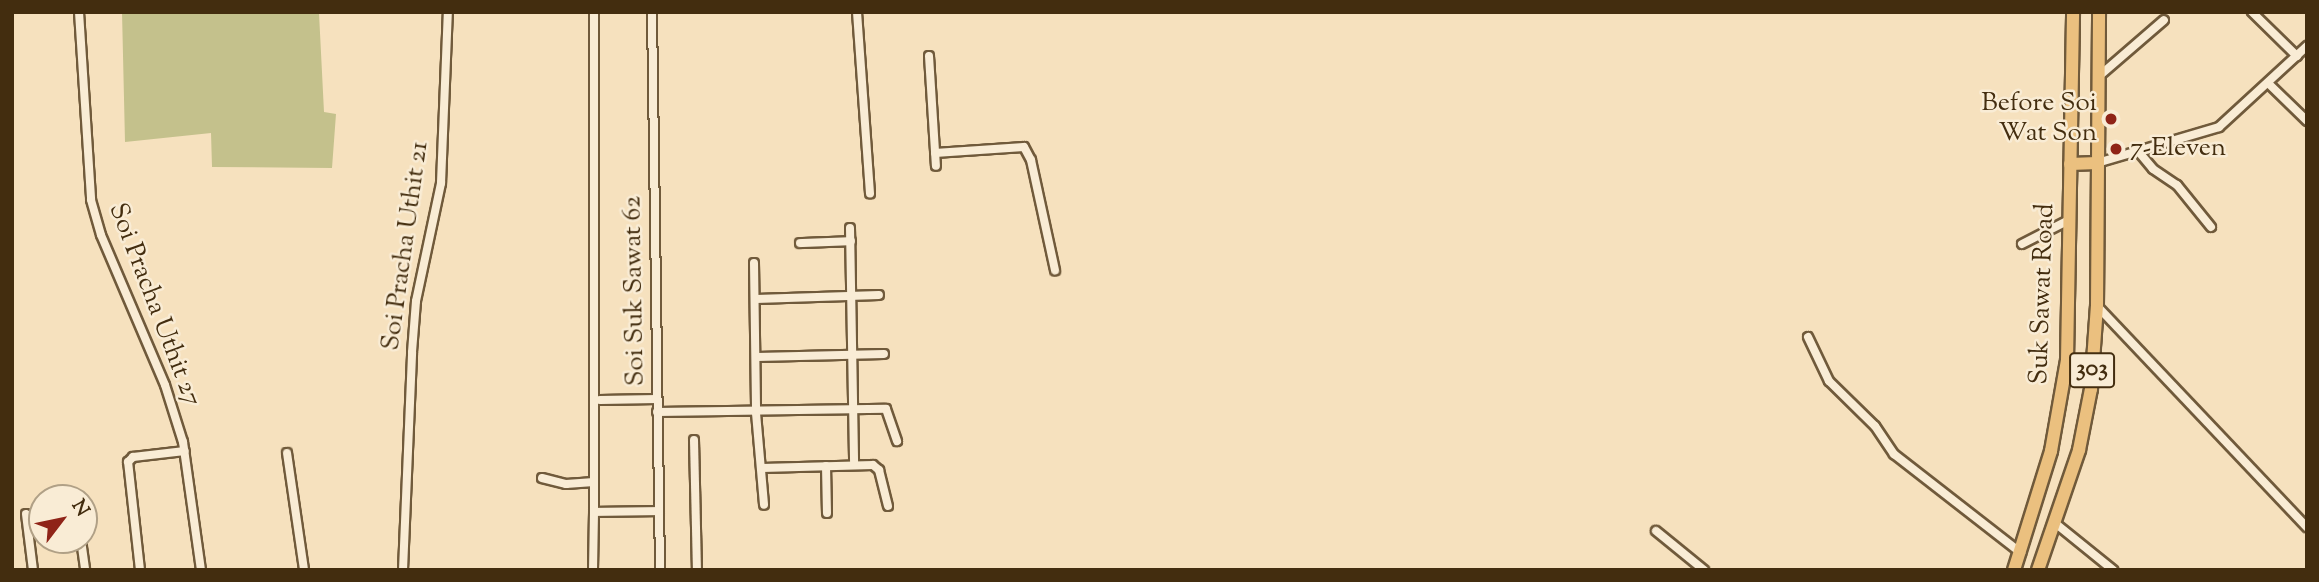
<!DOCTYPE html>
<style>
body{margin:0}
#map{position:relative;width:2319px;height:582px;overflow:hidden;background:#f6e1be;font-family:"Sorts Mill Goudy",serif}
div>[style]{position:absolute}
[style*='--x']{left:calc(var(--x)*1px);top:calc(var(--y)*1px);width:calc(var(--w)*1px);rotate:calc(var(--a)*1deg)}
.green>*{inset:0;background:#c4c18c}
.roads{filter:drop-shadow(2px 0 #705a3b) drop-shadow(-2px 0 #705a3b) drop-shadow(0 2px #705a3b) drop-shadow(0 -2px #705a3b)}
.minor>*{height:8px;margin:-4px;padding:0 4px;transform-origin:4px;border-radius:4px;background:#f9ecd5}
.primary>*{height:12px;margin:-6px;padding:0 6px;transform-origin:6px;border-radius:6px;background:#ebc07f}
.dots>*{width:19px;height:19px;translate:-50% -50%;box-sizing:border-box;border:4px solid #f9ecd5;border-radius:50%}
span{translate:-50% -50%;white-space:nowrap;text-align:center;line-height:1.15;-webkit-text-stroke:5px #f9ecd5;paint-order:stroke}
.shield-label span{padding:2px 5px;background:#f9ecd5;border:2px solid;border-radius:5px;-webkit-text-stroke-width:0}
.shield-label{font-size:24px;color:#432d0f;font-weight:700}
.poi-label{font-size:26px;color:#432d0f}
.right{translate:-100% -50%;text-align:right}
.left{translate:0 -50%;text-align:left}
.street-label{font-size:26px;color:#432d0f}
.frame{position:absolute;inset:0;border:14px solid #432d0f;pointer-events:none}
.north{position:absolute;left:28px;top:484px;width:70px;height:70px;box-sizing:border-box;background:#f9ecd5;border:2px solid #b0a086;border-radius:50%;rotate:58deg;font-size:19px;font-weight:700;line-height:28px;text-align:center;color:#432d0f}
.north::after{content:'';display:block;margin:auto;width:24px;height:32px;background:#8f2418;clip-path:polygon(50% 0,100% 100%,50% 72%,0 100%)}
</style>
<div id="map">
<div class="green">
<i style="clip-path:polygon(122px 12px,319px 13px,324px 112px,336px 114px,332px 168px,212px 167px,211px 133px,125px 142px)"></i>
</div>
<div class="roads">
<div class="minor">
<i style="--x:79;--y:12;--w:188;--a:86.3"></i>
<i style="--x:91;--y:200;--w:36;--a:74"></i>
<i style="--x:101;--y:235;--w:163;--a:66.9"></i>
<i style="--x:165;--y:385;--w:60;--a:72.5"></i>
<i style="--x:183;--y:442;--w:129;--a:82"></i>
<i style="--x:652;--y:12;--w:558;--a:89.18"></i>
<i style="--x:857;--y:12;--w:182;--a:85.9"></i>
<i style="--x:2252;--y:12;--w:63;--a:44.4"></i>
<i style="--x:929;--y:56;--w:110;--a:86.4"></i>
<i style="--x:2098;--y:77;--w:87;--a:-40.8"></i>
<i style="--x:2269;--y:84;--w:53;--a:44.2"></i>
<i style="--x:2138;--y:151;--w:23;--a:50"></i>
<i style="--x:2153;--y:169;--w:29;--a:34"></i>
<i style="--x:2177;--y:185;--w:54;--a:51"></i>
<i style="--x:935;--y:153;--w:89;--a:-3.9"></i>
<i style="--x:1024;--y:147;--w:15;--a:62"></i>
<i style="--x:1031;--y:160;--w:113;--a:77.7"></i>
<i style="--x:2097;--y:163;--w:127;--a:-16.4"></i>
<i style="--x:2219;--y:127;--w:120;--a:-42.6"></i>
<i style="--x:850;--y:228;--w:237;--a:89"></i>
<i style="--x:800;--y:243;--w:51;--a:-2.2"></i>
<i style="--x:2022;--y:244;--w:53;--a:-27.1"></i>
<i style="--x:754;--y:263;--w:150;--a:89.2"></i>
<i style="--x:756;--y:413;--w:92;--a:85"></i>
<i style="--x:756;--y:299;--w:123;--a:-1.9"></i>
<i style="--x:2097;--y:306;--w:305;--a:46.5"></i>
<i style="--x:1808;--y:337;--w:49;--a:64.5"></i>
<i style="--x:1829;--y:381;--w:64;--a:44.4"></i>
<i style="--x:1875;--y:426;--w:34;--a:56"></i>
<i style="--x:1894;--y:454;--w:161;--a:37.9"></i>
<i style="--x:757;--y:357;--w:127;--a:-1.4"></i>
<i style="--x:600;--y:400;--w:57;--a:-1"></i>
<i style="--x:657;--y:412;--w:229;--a:-0.8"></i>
<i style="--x:886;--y:409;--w:34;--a:71"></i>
<i style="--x:694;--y:440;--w:130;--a:88.7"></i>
<i style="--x:287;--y:453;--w:118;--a:81.7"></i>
<i style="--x:826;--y:466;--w:47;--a:88.8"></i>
<i style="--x:762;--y:468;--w:111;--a:-1.5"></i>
<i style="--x:873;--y:465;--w:8;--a:40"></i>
<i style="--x:879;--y:470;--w:37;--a:76"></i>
<i style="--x:542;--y:478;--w:25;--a:14"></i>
<i style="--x:566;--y:484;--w:28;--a:-4"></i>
<i style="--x:594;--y:512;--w:500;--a:-90"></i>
<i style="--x:26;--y:514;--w:56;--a:82.9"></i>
<i style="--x:2055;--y:523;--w:75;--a:39"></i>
<i style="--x:1656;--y:531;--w:62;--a:39.1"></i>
<i style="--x:81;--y:540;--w:30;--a:82"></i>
<i style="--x:140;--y:570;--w:109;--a:-96.3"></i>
<i style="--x:128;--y:462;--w:7;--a:-45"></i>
<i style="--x:133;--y:457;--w:52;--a:-6.6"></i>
<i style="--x:403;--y:570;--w:218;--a:-87.6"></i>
<i style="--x:412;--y:352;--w:51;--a:-85.5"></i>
<i style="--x:416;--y:301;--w:121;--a:-78"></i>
<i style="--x:441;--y:183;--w:171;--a:-87.7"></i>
<i style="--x:593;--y:570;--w:58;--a:-89"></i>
<i style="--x:594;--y:512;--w:65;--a:-0.9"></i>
</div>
<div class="primary">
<i style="--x:2070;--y:164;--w:27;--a:-2"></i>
<i style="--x:2014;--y:570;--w:125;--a:-72.7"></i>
<i style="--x:2051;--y:451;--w:92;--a:-80"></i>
<i style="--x:2067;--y:360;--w:348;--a:-89"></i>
<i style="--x:2038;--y:570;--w:127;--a:-71.1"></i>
<i style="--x:2079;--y:450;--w:62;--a:-78.9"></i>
<i style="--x:2091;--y:389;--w:83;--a:-85.9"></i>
<i style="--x:2097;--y:306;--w:294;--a:-89.6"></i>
</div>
</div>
<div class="dots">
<i style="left:2111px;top:119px;background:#8f2418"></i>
<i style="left:2116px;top:149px;background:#8f2418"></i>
</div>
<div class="shield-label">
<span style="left:2092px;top:370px">303</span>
</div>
<div class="poi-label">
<span class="right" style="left:2097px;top:119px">Before Soi<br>Wat Son</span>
<span class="left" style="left:2130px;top:149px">7-Eleven</span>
</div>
<div class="street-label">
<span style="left:406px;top:246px;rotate:-82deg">Soi Pracha Uthit 21</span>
<span style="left:635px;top:291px;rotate:-91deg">Soi Suk Sawat 62</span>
<span style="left:2043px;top:294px;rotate:-88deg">Suk Sawat Road</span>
<span style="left:154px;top:305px;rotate:69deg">Soi Pracha Uthit 27</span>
</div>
<div class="frame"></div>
<div class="north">N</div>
</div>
